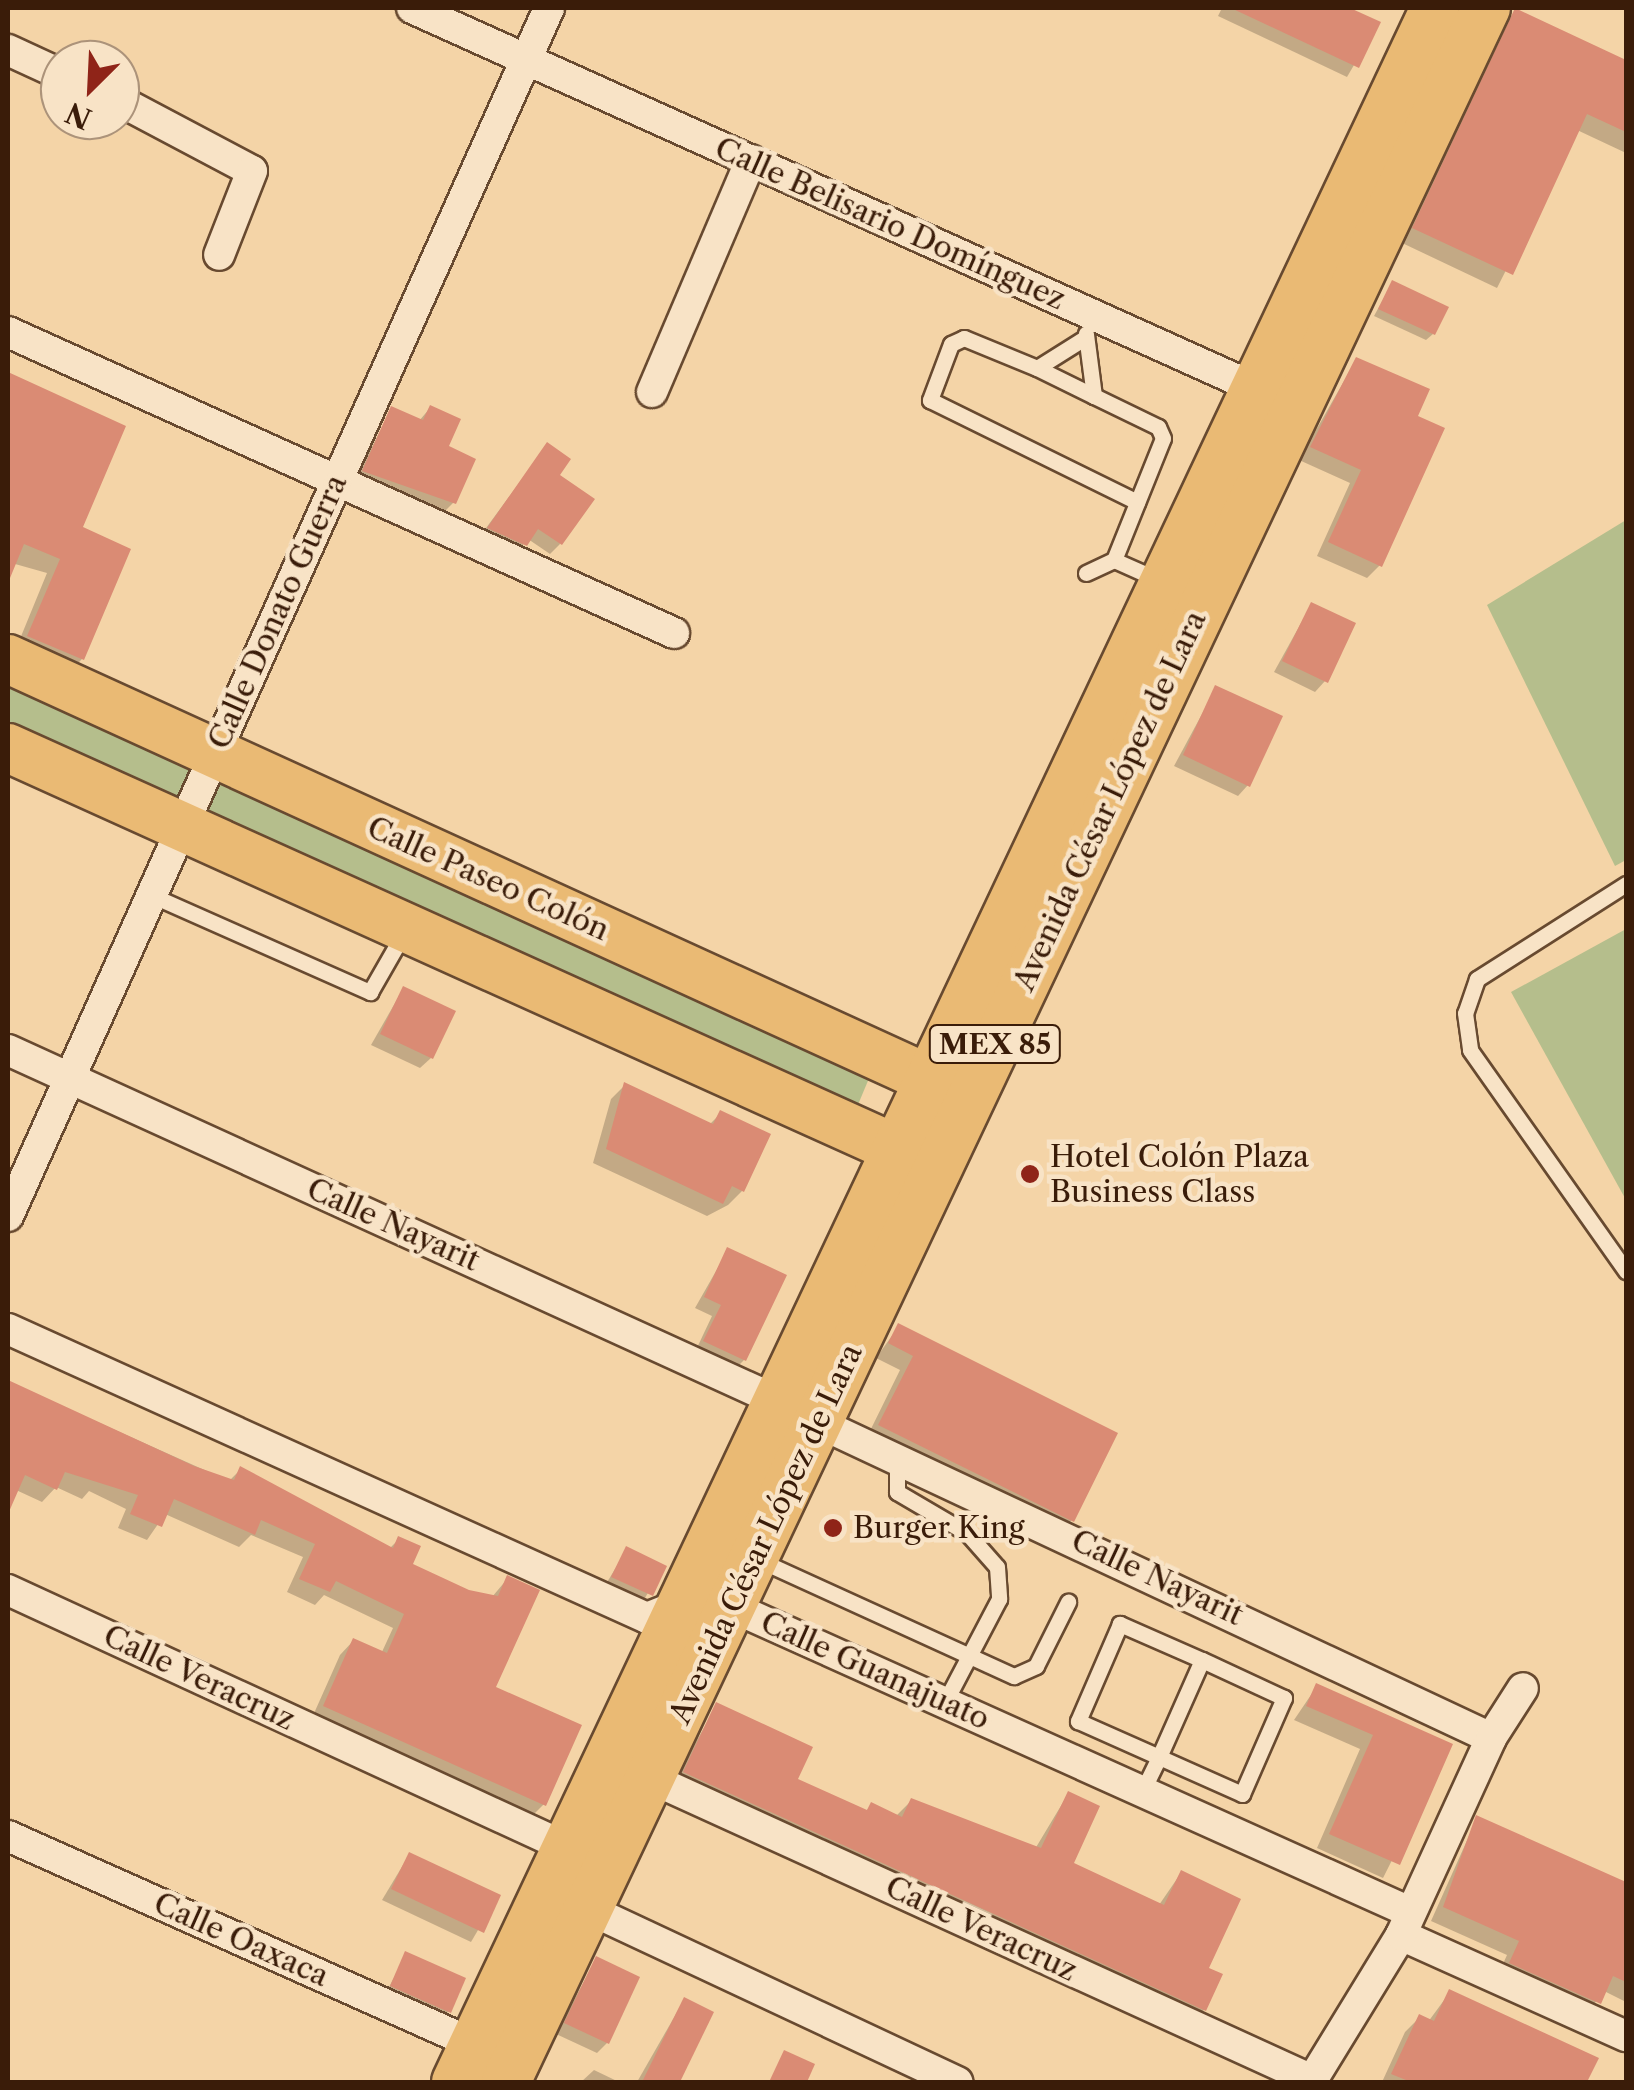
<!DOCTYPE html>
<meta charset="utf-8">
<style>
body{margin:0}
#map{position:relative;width:1634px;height:2090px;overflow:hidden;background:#f4d4a7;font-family:"Libre Caslon Text",serif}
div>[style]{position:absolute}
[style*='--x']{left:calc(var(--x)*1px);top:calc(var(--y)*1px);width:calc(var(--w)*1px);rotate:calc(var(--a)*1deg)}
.green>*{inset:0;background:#b5be8c}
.shadow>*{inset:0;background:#0003}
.building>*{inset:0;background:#da8b74}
.roads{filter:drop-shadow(2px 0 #684a30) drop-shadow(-2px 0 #684a30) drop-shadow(0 2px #684a30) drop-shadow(0 -2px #684a30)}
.lane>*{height:15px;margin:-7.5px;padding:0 7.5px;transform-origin:7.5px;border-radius:7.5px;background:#f8e3c6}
.street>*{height:30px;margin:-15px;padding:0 15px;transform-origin:15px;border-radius:15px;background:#f8e3c6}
.primary>*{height:48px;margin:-24px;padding:0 24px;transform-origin:24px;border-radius:24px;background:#eaba74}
.dots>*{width:28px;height:28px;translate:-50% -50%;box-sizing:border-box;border:5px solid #f8e3c6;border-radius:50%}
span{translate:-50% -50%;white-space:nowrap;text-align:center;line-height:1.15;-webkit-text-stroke:9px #f8e3c6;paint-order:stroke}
.shield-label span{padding:2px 8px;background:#f8e3c6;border:2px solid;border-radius:8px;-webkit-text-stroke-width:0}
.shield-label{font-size:28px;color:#3a1c09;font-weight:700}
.street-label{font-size:30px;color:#3a1c09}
.poi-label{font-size:30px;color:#3a1c09}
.left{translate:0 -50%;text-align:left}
.frame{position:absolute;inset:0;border:10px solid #3a1c09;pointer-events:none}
.north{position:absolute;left:40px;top:40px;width:100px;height:100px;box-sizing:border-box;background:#f8e3c6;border:2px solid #ac937a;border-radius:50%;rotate:204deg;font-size:28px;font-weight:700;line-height:40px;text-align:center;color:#3a1c09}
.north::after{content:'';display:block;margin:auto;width:35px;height:45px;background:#8f2418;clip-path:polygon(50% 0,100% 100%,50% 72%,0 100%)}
</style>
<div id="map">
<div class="green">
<i style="clip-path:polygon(1626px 520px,1626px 860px,1615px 866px,1487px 605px)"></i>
<i style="clip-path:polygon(8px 670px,203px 757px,178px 813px,8px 733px)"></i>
<i style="clip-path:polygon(227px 767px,870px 1076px,857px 1107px,201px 824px)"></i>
<i style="clip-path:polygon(1626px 929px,1626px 1200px,1511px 992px)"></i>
</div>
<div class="shadow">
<i style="clip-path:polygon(1222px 8px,1344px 8px,1378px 24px,1347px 77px,1218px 16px)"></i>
<i style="clip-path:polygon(1515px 11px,1626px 62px,1626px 153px,1577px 130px,1497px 288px,1400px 242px)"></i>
<i style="clip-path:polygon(1392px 283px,1433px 334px,1426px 340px,1374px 316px)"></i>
<i style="clip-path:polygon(1356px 360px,1415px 417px,1380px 565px,1367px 578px,1317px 556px,1350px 483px,1299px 460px)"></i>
<i style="clip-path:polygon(8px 376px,123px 427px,79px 529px,82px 659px,68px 673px,15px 651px,47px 573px,8px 562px)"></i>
<i style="clip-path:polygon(430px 408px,454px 502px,443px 513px,353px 482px,392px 409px,419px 421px)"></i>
<i style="clip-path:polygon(547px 445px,560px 544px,550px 554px,528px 539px,514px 555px,478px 539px)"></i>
<i style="clip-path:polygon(1311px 605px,1325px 681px,1315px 692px,1274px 672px)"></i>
<i style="clip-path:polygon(1216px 688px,1248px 785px,1238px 796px,1174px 766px)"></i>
<i style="clip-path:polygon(403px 989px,431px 1058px,420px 1068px,371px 1045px)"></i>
<i style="clip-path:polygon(625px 1085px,709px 1125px,720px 1114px,742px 1191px,728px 1205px,707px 1216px,593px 1163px,611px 1099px)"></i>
<i style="clip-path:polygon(728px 1250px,744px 1360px,734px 1370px,695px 1352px,712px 1316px,695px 1308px)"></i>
<i style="clip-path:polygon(899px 1326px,1072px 1520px,1057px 1534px,866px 1439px,900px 1370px,876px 1358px)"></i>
<i style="clip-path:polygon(8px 1382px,229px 1481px,241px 1469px,389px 1549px,399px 1539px,409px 1566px,469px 1592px,492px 1597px,508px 1578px,493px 1688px,544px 1804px,530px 1818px,311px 1720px,340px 1655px,353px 1641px,381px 1654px,393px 1628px,324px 1595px,315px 1605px,287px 1592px,303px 1557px,251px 1535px,239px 1547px,165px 1514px,147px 1540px,118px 1528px,126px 1509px,89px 1491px,82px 1499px,56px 1487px,42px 1502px,16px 1490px,8px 1508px)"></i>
<i style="clip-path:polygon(627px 1549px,664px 1567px,643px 1601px,606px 1584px)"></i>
<i style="clip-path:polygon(1317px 1686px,1450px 1745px,1383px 1878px,1317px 1848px,1360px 1749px,1294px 1720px)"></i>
<i style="clip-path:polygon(717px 1705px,795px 1780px,865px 1812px,871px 1806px,897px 1815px,911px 1801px,1035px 1849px,1068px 1794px,1070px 1864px,1159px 1905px,1181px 1873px,1205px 1969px,1204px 2010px,1190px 2023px,671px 1786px)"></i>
<i style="clip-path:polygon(1477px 1818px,1626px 1885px,1626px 2002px,1604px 1991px,1585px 2016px,1497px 1977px,1507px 1955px,1431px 1921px)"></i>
<i style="clip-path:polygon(409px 1855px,498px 1896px,471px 1942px,382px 1900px)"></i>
<i style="clip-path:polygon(406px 1954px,449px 2011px,442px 2018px,386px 1993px)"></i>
<i style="clip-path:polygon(596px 1959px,607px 2043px,597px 2053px,556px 2034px)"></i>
<i style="clip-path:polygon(1450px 1992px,1595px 2059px,1584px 2082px,1382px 2082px,1405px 2032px,1420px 2017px,1428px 2022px)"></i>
<i style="clip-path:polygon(684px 2000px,711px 2013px,678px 2082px,637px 2082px)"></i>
<i style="clip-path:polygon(594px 2070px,619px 2082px,581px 2082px)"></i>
</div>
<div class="building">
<i style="clip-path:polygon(1231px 8px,1350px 8px,1381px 22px,1359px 68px)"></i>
<i style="clip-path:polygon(1515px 8px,1626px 60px,1626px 132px,1587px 114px,1513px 275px,1412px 228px)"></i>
<i style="clip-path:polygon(1392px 280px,1449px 307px,1435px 335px,1378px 309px)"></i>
<i style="clip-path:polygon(1356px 357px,1430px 389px,1418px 416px,1445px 428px,1382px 567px,1328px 542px,1361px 470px,1310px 447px)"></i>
<i style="clip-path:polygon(8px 372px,126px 426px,83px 527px,131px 549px,84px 660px,27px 636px,60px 559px,24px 544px,8px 583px)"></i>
<i style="clip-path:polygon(430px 405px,461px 419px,449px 446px,476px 459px,456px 504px,362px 471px,391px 406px,423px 420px)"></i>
<i style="clip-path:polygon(547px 442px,571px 459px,560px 475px,595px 499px,562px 545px,538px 529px,527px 546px,487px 528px)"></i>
<i style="clip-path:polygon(1311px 602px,1356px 623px,1328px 683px,1282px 661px)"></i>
<i style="clip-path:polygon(1215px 685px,1283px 716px,1250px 787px,1183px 755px)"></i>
<i style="clip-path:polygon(403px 986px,456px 1011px,433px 1059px,380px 1034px)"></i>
<i style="clip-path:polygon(624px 1082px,713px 1124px,720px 1110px,771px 1134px,744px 1192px,732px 1186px,723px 1204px,606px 1149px)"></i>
<i style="clip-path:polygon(727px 1247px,787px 1275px,746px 1361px,703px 1341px,721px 1305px,704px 1297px)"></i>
<i style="clip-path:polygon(898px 1323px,1118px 1433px,1074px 1522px,878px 1425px,913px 1356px,888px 1343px)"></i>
<i style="clip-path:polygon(8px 1380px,194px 1466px,234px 1480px,240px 1466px,393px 1548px,398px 1536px,421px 1546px,413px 1564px,469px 1590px,498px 1596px,507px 1575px,540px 1590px,496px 1687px,582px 1725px,546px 1806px,323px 1706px,353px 1638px,387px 1653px,404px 1614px,336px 1581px,330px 1592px,299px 1579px,315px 1544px,261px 1520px,255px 1535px,174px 1499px,162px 1527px,130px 1514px,138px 1495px,65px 1472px,57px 1490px,25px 1475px,8px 1514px)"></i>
<i style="clip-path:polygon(626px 1546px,667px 1566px,653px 1596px,611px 1577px)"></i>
<i style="clip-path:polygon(1316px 1683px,1453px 1744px,1400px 1865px,1329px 1834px,1373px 1735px,1306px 1706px)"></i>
<i style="clip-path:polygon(716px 1702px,813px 1747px,798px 1779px,867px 1810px,871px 1802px,902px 1817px,911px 1798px,1041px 1848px,1068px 1791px,1100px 1806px,1074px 1863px,1164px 1905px,1181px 1870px,1241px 1899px,1209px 1968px,1223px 1974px,1206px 2011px,683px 1772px)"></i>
<i style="clip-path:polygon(1476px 1815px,1626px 1882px,1626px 1982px,1613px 1976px,1601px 2004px,1509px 1963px,1519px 1941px,1443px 1907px)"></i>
<i style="clip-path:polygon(409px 1852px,501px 1895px,484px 1933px,391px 1889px)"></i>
<i style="clip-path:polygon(405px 1951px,466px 1978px,451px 2013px,390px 1986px)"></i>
<i style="clip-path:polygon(596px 1956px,640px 1977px,609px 2044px,564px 2023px)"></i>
<i style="clip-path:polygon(1449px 1989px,1599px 2058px,1587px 2082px,1411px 2082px,1391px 2074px,1419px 2014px,1434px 2021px)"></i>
<i style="clip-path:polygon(684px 1997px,714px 2012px,680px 2082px,642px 2082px)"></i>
<i style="clip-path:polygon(784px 2050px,815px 2064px,807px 2082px,769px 2082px)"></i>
</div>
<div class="roads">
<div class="lane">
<i style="--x:1083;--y:339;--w:54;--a:147.8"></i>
<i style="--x:1037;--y:368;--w:79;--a:-157.7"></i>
<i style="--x:964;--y:338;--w:14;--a:155"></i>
<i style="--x:951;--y:344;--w:60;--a:110.6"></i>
<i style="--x:930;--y:400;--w:231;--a:26.2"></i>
<i style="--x:1037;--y:368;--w:64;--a:26.2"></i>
<i style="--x:1114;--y:560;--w:49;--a:24"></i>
<i style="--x:1086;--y:573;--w:31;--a:-25"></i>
<i style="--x:1114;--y:560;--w:131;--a:-68.1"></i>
<i style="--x:1163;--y:438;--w:12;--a:-114"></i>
<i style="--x:1158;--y:427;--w:71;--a:-154.2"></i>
<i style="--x:1094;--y:396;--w:63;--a:-97.4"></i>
<i style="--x:1626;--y:884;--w:177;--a:147.5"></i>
<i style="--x:1477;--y:979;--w:36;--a:109"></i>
<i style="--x:1465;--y:1013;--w:37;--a:82"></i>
<i style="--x:1470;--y:1050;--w:271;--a:54.8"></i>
<i style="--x:151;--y:895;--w:240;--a:23.9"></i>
<i style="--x:370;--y:992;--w:70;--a:-60.2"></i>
<i style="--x:897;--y:1458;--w:34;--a:90"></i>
<i style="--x:897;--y:1492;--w:81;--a:30.4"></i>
<i style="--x:967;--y:1533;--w:45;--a:48.6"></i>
<i style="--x:997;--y:1567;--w:32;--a:86"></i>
<i style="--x:999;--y:1599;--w:116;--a:117.7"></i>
<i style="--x:759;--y:1560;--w:280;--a:24.5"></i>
<i style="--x:1014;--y:1676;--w:24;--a:-24"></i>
<i style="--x:1036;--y:1666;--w:72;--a:-63.4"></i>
<i style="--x:1142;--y:1792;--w:39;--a:-64"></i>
<i style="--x:1159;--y:1757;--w:106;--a:-66.1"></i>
<i style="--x:1202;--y:1660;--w:90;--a:-156.3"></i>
<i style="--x:1120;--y:1624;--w:106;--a:113.4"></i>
<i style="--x:1078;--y:1721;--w:89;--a:24"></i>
<i style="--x:1159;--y:1757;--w:91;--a:24"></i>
<i style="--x:1242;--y:1794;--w:105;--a:-66.4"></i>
<i style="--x:1284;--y:1698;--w:90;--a:-155.1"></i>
</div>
<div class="street">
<i style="--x:412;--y:8;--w:925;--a:24.26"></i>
<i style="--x:8;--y:50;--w:57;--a:24.8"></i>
<i style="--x:120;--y:101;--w:149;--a:27.9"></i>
<i style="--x:252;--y:171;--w:90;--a:111.4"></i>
<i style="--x:8;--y:332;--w:731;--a:24.32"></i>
<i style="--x:652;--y:392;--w:252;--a:-66.9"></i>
<i style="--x:8;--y:1050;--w:846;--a:24.51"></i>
<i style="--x:8;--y:1216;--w:1324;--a:-65.87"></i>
<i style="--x:8;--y:1329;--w:701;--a:24.34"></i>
<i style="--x:647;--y:1618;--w:35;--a:-22"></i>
<i style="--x:680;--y:1605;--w:52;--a:2.2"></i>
<i style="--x:732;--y:1607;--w:743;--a:24.22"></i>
<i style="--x:821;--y:1424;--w:740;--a:25.11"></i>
<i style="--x:8;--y:1590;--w:629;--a:24.73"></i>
<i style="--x:650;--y:1778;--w:728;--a:24.52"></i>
<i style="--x:8;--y:1836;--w:510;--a:24.05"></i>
<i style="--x:588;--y:1909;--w:408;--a:25.1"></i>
<i style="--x:1401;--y:1935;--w:247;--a:24.2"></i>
<i style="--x:1311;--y:2082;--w:172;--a:-58.5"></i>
<i style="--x:1401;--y:1935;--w:217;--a:-65.4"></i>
<i style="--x:1491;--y:1738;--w:59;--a:-57.4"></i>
</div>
<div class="primary">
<i style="--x:8;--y:659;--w:1043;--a:24.53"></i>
<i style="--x:8;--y:748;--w:1006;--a:24.3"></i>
<i style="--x:456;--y:2082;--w:2293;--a:-64.73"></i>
<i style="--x:506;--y:2082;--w:2294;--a:-64.71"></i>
</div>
</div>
<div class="dots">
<i style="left:1030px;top:1174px;background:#8f2418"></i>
<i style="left:833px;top:1528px;background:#8f2418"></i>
</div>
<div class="shield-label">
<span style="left:995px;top:1044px">MEX 85</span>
</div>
<div class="street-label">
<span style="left:890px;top:224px;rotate:24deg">Calle Belisario Domínguez</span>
<span style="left:278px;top:612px;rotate:-66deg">Calle Donato Guerra</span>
<span style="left:1110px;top:801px;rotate:-65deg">Avenida César López de Lara</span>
<span style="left:488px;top:879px;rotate:24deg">Calle Paseo Colón</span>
<span style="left:393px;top:1225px;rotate:24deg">Calle Nayarit</span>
<span style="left:766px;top:1534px;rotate:-65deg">Avenida César López de Lara</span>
<span style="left:1157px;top:1578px;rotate:25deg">Calle Nayarit</span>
<span style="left:875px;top:1671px;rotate:24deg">Calle Guanajuato</span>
<span style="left:199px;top:1678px;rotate:25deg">Calle Veracruz</span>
<span style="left:981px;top:1929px;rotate:25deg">Calle Veracruz</span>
<span style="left:241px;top:1940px;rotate:24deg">Calle Oaxaca</span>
</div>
<div class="poi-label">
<span class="left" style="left:1050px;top:1174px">Hotel Colón Plaza<br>Business Class</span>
<span class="left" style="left:853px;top:1528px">Burger King</span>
</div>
<div class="frame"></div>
<div class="north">N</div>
</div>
